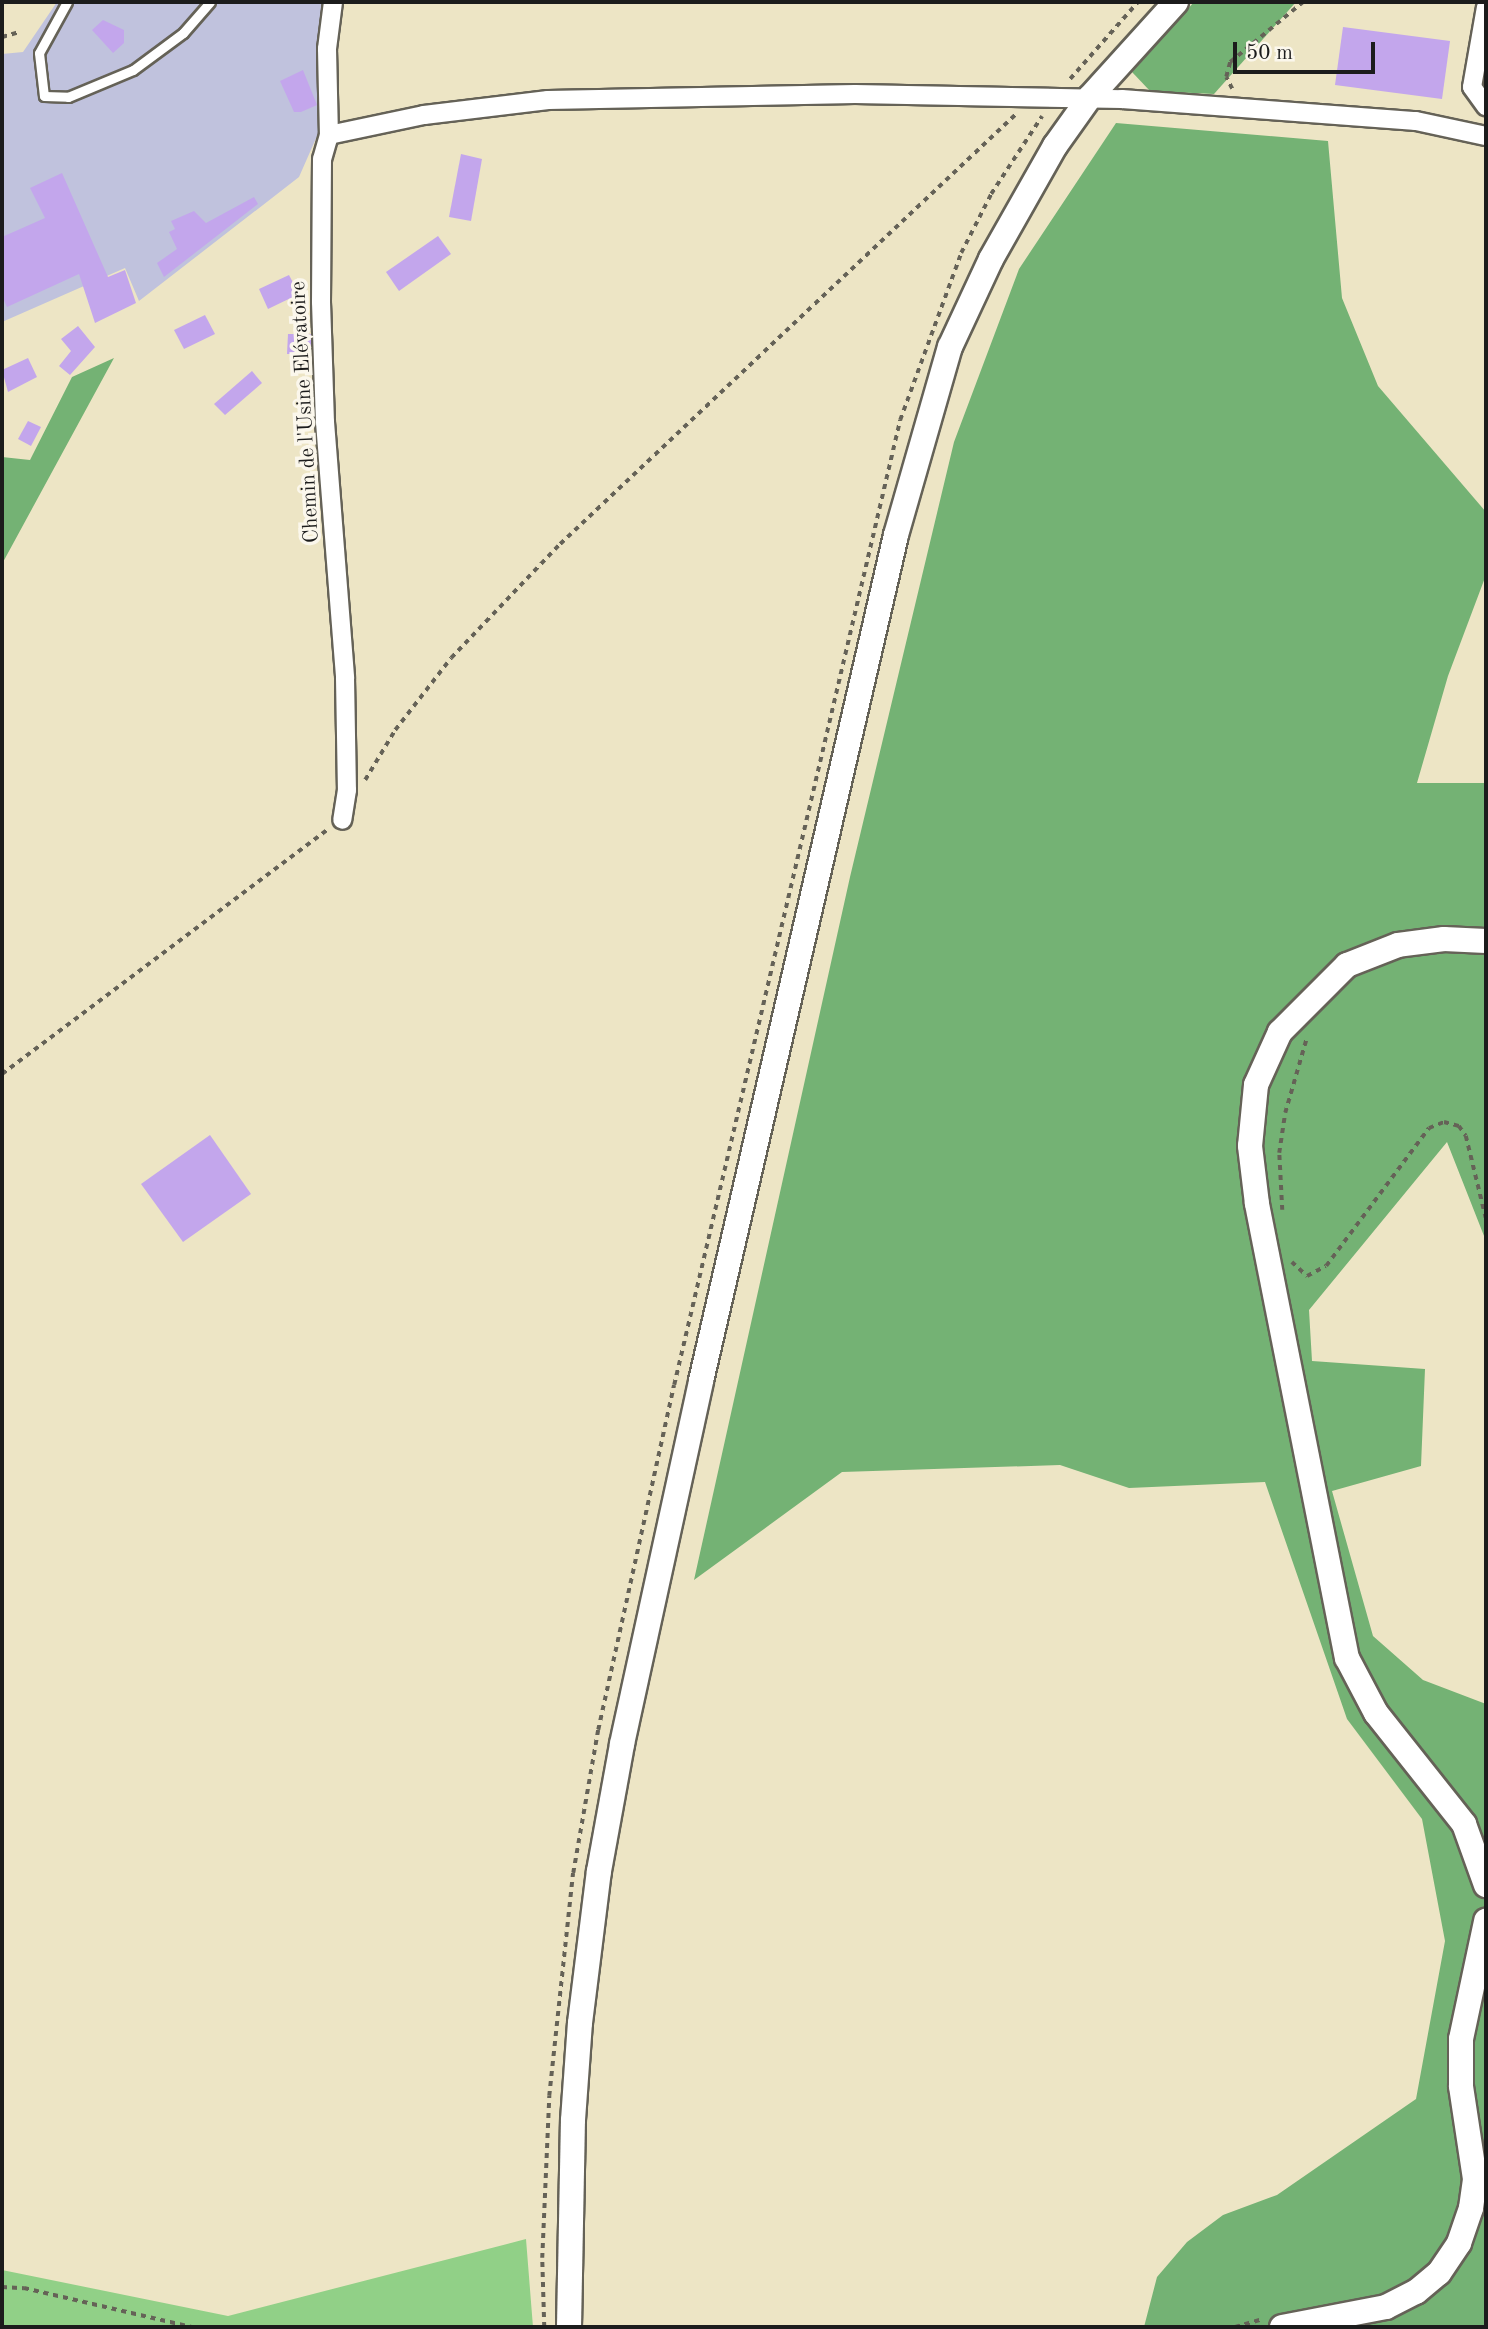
<!DOCTYPE html>
<meta charset="utf-8">
<style>
body{margin:0}
#map{position:relative;width:1488px;height:2329px;overflow:hidden;background:#ede5c5;font-family:"Old Standard TT",serif}
div>[style]{position:absolute}
[style*='--x']{left:calc(var(--x)*1px);top:calc(var(--y)*1px);width:calc(var(--w)*1px);rotate:calc(var(--a)*1deg)}
.industrial>*{inset:0;background:#c0c2dd}
.green>*{inset:0;background:#91d087}
.forest>*{inset:0;background:#74b274}
.building>*{inset:0;background:#c3a6ec}
.path>*{height:3.5px;margin-top:-1.75px;transform-origin:0;background:repeating-linear-gradient(90deg,#656257 0 5px,transparent 0 10px)}
.roads{filter:drop-shadow(2px 0 #656257) drop-shadow(-2px 0 #656257) drop-shadow(0 2px #656257) drop-shadow(0 -2px #656257)}
.lane>*{height:9px;margin:-4.5px;padding:0 4.5px;transform-origin:4.5px;border-radius:4.5px;background:#fff}
.street>*{height:18px;margin:-9px;padding:0 9px;transform-origin:9px;border-radius:9px;background:#fff}
.secondary>*{height:24px;margin:-12px;padding:0 12px;transform-origin:12px;border-radius:12px;background:#fff}
span{translate:-50% -50%;white-space:nowrap;text-align:center;line-height:1.15;-webkit-text-stroke:7px #fbf7ec;paint-order:stroke}
.street-label{font-size:21px;color:#1c1c1c}
.frame{position:absolute;inset:0;border:4px solid #1c1c1c;pointer-events:none}
.scale{position:absolute;left:1233px;top:42px;width:142px;height:32px;box-sizing:border-box;border:4px solid #1c1c1c;border-top:0;padding-left:9px;font-size:21px;line-height:24px;white-space:nowrap;color:#1c1c1c;-webkit-text-stroke:5px #fbf7ec;paint-order:stroke}
</style>
<div id="map">
<div class="industrial">
<i style="clip-path:polygon(57px 2px,324px 2px,318px 49px,321px 127px,299px 177px,139px 301px,125px 268px,2px 322px,2px 54px,23px 52px)"></i>
</div>
<div class="green">
<i style="clip-path:polygon(526px 2239px,533px 2327px,2px 2327px,2px 2270px,228px 2316px)"></i>
</div>
<div class="forest">
<i style="clip-path:polygon(1194px 2px,1296px 2px,1214px 94px,1150px 91px,1132px 72px)"></i>
<i style="clip-path:polygon(1116px 123px,1328px 141px,1342px 298px,1378px 386px,1486px 512px,1486px 575px,1448px 676px,1417px 783px,1486px 783px,1486px 1241px,1447px 1142px,1309px 1310px,1312px 1361px,1425px 1369px,1421px 1466px,1332px 1491px,1373px 1636px,1423px 1680px,1486px 1704px,1486px 2327px,1144px 2327px,1157px 2277px,1187px 2242px,1223px 2215px,1277px 2195px,1416px 2099px,1445px 1941px,1422px 1819px,1347px 1719px,1265px 1482px,1129px 1488px,1060px 1465px,842px 1472px,694px 1580px,850px 877px,954px 442px,1019px 269px)"></i>
<i style="clip-path:polygon(114px 358px,2px 564px,2px 457px,30px 460px,72px 377px)"></i>
</div>
<div class="building">
<i style="clip-path:polygon(103px 20px,124px 30px,124px 43px,113px 53px,92px 30px)"></i>
<i style="clip-path:polygon(1343px 27px,1450px 41px,1442px 99px,1335px 85px)"></i>
<i style="clip-path:polygon(303px 70px,317px 105px,301px 112px,294px 112px,280px 81px)"></i>
<i style="clip-path:polygon(461px 154px,482px 159px,471px 221px,449px 217px)"></i>
<i style="clip-path:polygon(62px 173px,108px 277px,125px 270px,136px 303px,95px 323px,79px 274px,7px 307px,2px 296px,2px 237px,45px 218px,30px 188px)"></i>
<i style="clip-path:polygon(254px 197px,258px 204px,164px 277px,157px 263px,177px 249px,169px 232px,175px 229px,171px 221px,194px 211px,206px 223px)"></i>
<i style="clip-path:polygon(438px 236px,451px 254px,399px 291px,386px 272px)"></i>
<i style="clip-path:polygon(289px 275px,299px 294px,268px 309px,259px 289px)"></i>
<i style="clip-path:polygon(205px 315px,215px 334px,184px 349px,174px 330px)"></i>
<i style="clip-path:polygon(78px 326px,95px 347px,70px 375px,59px 366px,71px 351px,61px 339px)"></i>
<i style="clip-path:polygon(288px 334px,311px 334px,311px 354px,287px 354px)"></i>
<i style="clip-path:polygon(28px 358px,37px 377px,8px 392px,2px 370px)"></i>
<i style="clip-path:polygon(252px 371px,262px 383px,225px 415px,214px 404px)"></i>
<i style="clip-path:polygon(28px 421px,41px 427px,31px 446px,18px 439px)"></i>
<i style="clip-path:polygon(210px 1135px,251px 1194px,183px 1242px,141px 1184px)"></i>
</div>
<div class="path">
<i style="--x:2;--y:37;--w:18;--a:-16"></i>
<i style="--x:1070;--y:79;--w:103;--a:-48.6"></i>
<i style="--x:1232;--y:89;--w:13;--a:-117"></i>
<i style="--x:1226;--y:77;--w:16;--a:-75"></i>
<i style="--x:1230;--y:62;--w:94;--a:-39.4"></i>
<i style="--x:365;--y:780;--w:58;--a:-59"></i>
<i style="--x:395;--y:730;--w:91;--a:-52.1"></i>
<i style="--x:451;--y:658;--w:158;--a:-46.3"></i>
<i style="--x:560;--y:544;--w:627;--a:-43.32"></i>
<i style="--x:2;--y:1074;--w:406;--a:-36.9"></i>
<i style="--x:1282;--y:1210;--w:57;--a:-93"></i>
<i style="--x:1279;--y:1153;--w:40;--a:-81.5"></i>
<i style="--x:1285;--y:1113;--w:79;--a:-73.9"></i>
<i style="--x:1292;--y:1262;--w:21;--a:43"></i>
<i style="--x:1307;--y:1276;--w:21;--a:-28"></i>
<i style="--x:1326;--y:1266;--w:172;--a:-53.3"></i>
<i style="--x:1429;--y:1128;--w:16;--a:-22"></i>
<i style="--x:1444;--y:1122;--w:16;--a:15"></i>
<i style="--x:1459;--y:1126;--w:12;--a:55"></i>
<i style="--x:1466;--y:1136;--w:84;--a:76.3"></i>
<i style="--x:2;--y:2287;--w:22;--a:3"></i>
<i style="--x:24;--y:2288;--w:172;--a:13.1"></i>
<i style="--x:544;--y:2327;--w:69;--a:-91.7"></i>
<i style="--x:542;--y:2258;--w:162;--a:-87.5"></i>
<i style="--x:549;--y:2096;--w:224;--a:-83.9"></i>
<i style="--x:573;--y:1873;--w:145;--a:-80.1"></i>
<i style="--x:598;--y:1730;--w:353;--a:-77.6"></i>
<i style="--x:674;--y:1385;--w:991;--a:-76.82"></i>
<i style="--x:900;--y:420;--w:178;--a:-69.9"></i>
<i style="--x:961;--y:253;--w:66;--a:-63"></i>
<i style="--x:991;--y:194;--w:93;--a:-56.8"></i>
<i style="--x:1235;--y:2327;--w:29;--a:-16"></i>
</div>
<div class="roads">
<div class="lane">
<i style="--x:67;--y:2;--w:58;--a:118.8"></i>
<i style="--x:39;--y:53;--w:43;--a:83.4"></i>
<i style="--x:44;--y:96;--w:24;--a:2"></i>
<i style="--x:68;--y:97;--w:70;--a:-22.6"></i>
<i style="--x:133;--y:70;--w:62;--a:-36.5"></i>
<i style="--x:183;--y:33;--w:41;--a:-48.9"></i>
</div>
<div class="street">
<i style="--x:333;--y:2;--w:47;--a:97.3"></i>
<i style="--x:327;--y:49;--w:86;--a:88.7"></i>
<i style="--x:329;--y:135;--w:25;--a:106"></i>
<i style="--x:322;--y:159;--w:143;--a:90.4"></i>
<i style="--x:321;--y:302;--w:120;--a:88.1"></i>
<i style="--x:325;--y:422;--w:257;--a:85.5"></i>
<i style="--x:345;--y:678;--w:112;--a:89"></i>
<i style="--x:347;--y:790;--w:30;--a:99"></i>
<i style="--x:1486;--y:7;--w:81;--a:99.9"></i>
<i style="--x:1472;--y:87;--w:24;--a:54"></i>
<i style="--x:329;--y:135;--w:97;--a:-11.9"></i>
<i style="--x:424;--y:115;--w:125;--a:-6.9"></i>
<i style="--x:548;--y:100;--w:307;--a:-1.1"></i>
<i style="--x:855;--y:94;--w:267;--a:1.1"></i>
<i style="--x:1122;--y:99;--w:295;--a:4.3"></i>
<i style="--x:1416;--y:121;--w:72;--a:12.1"></i>
</div>
<div class="secondary">
<i style="--x:1486;--y:941;--w:42;--a:-177.3"></i>
<i style="--x:1444;--y:939;--w:46;--a:172.6"></i>
<i style="--x:1398;--y:945;--w:55;--a:158.6"></i>
<i style="--x:1347;--y:965;--w:95;--a:135"></i>
<i style="--x:1280;--y:1032;--w:58;--a:114.4"></i>
<i style="--x:1256;--y:1085;--w:61;--a:95.6"></i>
<i style="--x:1250;--y:1146;--w:58;--a:83.1"></i>
<i style="--x:1257;--y:1204;--w:463;--a:78.8"></i>
<i style="--x:1347;--y:1658;--w:62;--a:62.2"></i>
<i style="--x:1376;--y:1713;--w:142;--a:51.6"></i>
<i style="--x:1464;--y:1824;--w:65;--a:70.2"></i>
<i style="--x:569;--y:2327;--w:207;--a:-88.9"></i>
<i style="--x:573;--y:2120;--w:97;--a:-85.9"></i>
<i style="--x:580;--y:2023;--w:153;--a:-82.9"></i>
<i style="--x:599;--y:1871;--w:129;--a:-79.7"></i>
<i style="--x:622;--y:1744;--w:371;--a:-77.7"></i>
<i style="--x:701;--y:1381;--w:868;--a:-77.02"></i>
<i style="--x:896;--y:535;--w:196;--a:-74"></i>
<i style="--x:950;--y:347;--w:97;--a:-65"></i>
<i style="--x:991;--y:259;--w:130;--a:-60.5"></i>
<i style="--x:1055;--y:146;--w:60;--a:-54.5"></i>
<i style="--x:1090;--y:97;--w:128;--a:-47.8"></i>
<i style="--x:1282;--y:2327;--w:106;--a:-10.9"></i>
<i style="--x:1386;--y:2307;--w:34;--a:-27"></i>
<i style="--x:1416;--y:2292;--w:30;--a:-40"></i>
<i style="--x:1439;--y:2273;--w:36;--a:-56"></i>
<i style="--x:1459;--y:2243;--w:37;--a:-71"></i>
<i style="--x:1471;--y:2208;--w:29;--a:-82"></i>
<i style="--x:1475;--y:2179;--w:94;--a:-98.6"></i>
<i style="--x:1461;--y:2086;--w:47;--a:-90"></i>
<i style="--x:1461;--y:2039;--w:121;--a:-78"></i>
</div>
</div>
<div class="street-label">
<span style="left:306px;top:412px;rotate:-93deg">Chemin de l'Usine Elévatoire</span>
</div>
<div class="frame"></div>
<div class="scale">50 m</div>
</div>
